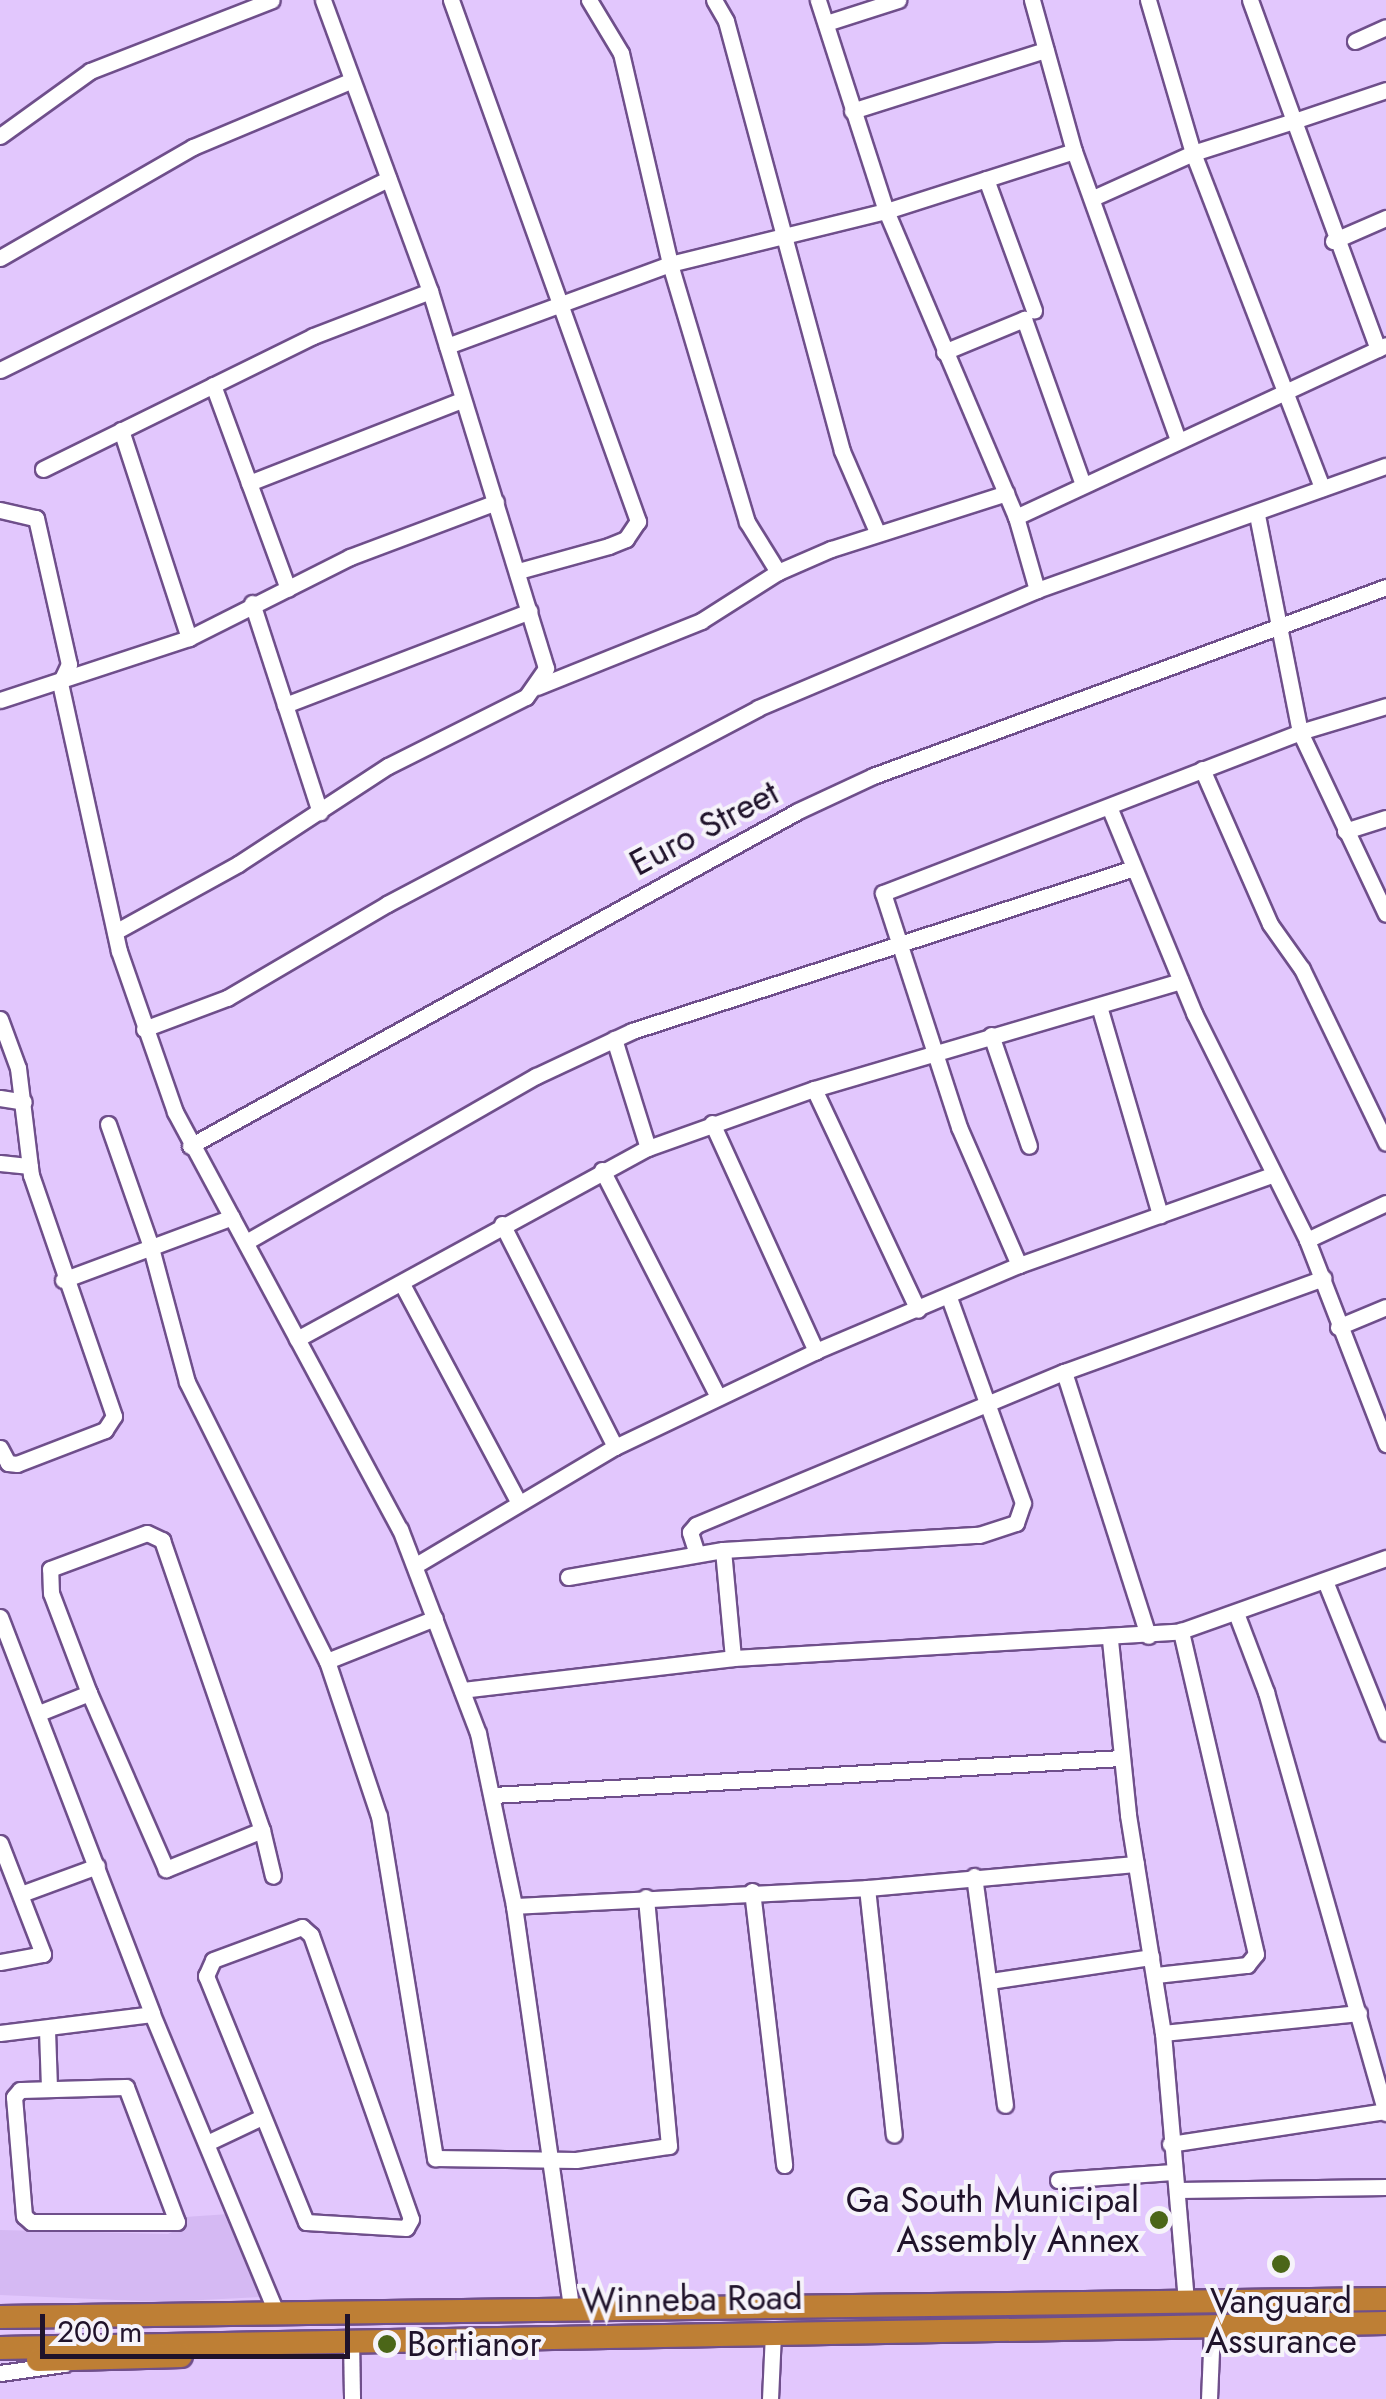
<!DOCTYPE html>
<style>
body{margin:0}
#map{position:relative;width:1386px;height:2399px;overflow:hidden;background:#e2c7fd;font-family:Jost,sans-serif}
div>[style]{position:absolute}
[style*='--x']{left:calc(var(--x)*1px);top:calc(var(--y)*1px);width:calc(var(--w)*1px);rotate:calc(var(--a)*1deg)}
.built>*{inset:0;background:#d5b9f3}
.roads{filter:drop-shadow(2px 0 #6f4f8b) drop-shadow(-2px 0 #6f4f8b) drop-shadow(0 2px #6f4f8b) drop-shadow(0 -2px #6f4f8b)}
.minor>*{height:15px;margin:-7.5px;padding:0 7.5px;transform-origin:7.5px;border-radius:7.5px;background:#fff}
.highway>*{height:22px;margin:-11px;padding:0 11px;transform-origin:11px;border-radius:11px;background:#be7f35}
.dots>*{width:28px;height:28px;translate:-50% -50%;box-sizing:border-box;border:5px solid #f6f3fa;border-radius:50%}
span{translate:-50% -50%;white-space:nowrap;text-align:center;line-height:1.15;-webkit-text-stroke:8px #f6f3fa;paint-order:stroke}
.street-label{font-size:35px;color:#20132b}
.poi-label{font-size:35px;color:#20132b}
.right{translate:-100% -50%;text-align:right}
.left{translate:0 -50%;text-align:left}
.scale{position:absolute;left:40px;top:2314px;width:310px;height:45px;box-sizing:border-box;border:5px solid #20132b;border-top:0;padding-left:12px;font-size:30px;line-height:35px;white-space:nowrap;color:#20132b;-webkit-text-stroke:8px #f6f3fa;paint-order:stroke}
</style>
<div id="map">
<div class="built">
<i style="clip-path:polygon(229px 2214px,261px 2297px,163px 2302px,0 2295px,0 2230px,168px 2234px,183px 2227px,185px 2217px)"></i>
</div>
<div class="roads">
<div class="minor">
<i style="--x:451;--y:0;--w:554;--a:70.26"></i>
<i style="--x:638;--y:521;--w:22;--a:124"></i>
<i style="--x:626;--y:539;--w:18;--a:158"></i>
<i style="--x:609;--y:546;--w:94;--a:164.6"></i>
<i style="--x:589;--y:0;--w:62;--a:58.9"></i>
<i style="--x:621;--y:53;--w:217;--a:76.9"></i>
<i style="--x:670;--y:264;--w:269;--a:73.4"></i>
<i style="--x:747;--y:522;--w:59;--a:58.2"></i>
<i style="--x:714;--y:0;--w:24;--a:60"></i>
<i style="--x:726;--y:21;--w:445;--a:74.9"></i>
<i style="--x:842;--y:451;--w:88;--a:66.6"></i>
<i style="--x:1032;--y:0;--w:157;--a:74.5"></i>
<i style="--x:1148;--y:0;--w:159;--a:73.6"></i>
<i style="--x:1193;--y:153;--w:359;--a:68.9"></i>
<i style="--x:1250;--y:0;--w:129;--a:70"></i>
<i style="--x:1294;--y:121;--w:97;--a:-18.6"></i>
<i style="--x:826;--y:23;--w:76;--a:-17.7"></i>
<i style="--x:1355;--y:41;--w:34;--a:-24"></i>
<i style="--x:852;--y:111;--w:203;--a:-17.5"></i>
<i style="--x:0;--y:136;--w:111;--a:-35.8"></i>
<i style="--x:90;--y:71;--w:195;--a:-21.3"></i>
<i style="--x:986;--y:179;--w:140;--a:69.9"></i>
<i style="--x:1093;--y:198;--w:110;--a:-24.2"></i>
<i style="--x:1193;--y:153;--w:106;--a:-17.6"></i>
<i style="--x:1294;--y:121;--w:243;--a:69.8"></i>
<i style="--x:1333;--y:241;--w:58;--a:-23.5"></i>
<i style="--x:0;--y:258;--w:223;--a:-29.9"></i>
<i style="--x:193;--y:147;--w:170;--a:-22.8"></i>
<i style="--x:447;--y:346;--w:238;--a:-20.2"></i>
<i style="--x:670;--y:264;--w:222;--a:-13.8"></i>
<i style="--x:886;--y:211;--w:222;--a:-107.9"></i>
<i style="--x:944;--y:352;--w:87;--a:-22.4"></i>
<i style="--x:1024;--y:319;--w:173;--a:70.4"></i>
<i style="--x:0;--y:370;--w:433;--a:-26.2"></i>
<i style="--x:213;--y:385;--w:217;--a:69.8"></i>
<i style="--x:121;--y:430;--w:219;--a:71.9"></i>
<i style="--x:43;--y:469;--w:301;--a:-26.2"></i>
<i style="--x:313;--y:336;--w:125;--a:-21"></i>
<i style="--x:249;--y:483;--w:229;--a:-21.3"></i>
<i style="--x:0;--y:510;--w:37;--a:13"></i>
<i style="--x:36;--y:518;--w:150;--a:77.3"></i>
<i style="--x:69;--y:664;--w:21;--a:115"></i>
<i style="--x:60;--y:683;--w:274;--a:77.6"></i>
<i style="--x:119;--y:951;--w:170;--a:70.8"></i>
<i style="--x:175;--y:1112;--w:474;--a:61.7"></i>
<i style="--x:400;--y:1529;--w:218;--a:69.1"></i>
<i style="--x:478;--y:1733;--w:177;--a:78.2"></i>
<i style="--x:514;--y:1906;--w:409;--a:81.9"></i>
<i style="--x:1257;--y:515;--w:221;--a:78.8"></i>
<i style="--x:1300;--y:732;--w:201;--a:64.7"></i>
<i style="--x:1016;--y:517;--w:408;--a:-24.9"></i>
<i style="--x:1037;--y:590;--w:76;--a:-106"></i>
<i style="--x:1016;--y:517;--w:332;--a:-113"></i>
<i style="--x:886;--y:211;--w:197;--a:-17.7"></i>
<i style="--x:1074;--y:151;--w:307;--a:70.2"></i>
<i style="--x:252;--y:603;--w:220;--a:72"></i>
<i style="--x:537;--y:687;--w:177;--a:-21.9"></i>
<i style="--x:701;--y:621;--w:91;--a:-32.5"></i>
<i style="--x:778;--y:572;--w:58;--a:-23.5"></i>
<i style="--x:831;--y:549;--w:184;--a:-17.7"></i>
<i style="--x:0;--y:700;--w:199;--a:-18.2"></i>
<i style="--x:189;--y:638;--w:180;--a:-26.7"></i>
<i style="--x:350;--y:557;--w:156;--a:-20.6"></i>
<i style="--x:285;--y:705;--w:262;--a:-21"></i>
<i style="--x:1202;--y:769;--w:169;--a:66.3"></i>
<i style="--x:1270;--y:924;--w:55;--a:54.6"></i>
<i style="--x:1302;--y:969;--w:193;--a:64.2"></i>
<i style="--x:1110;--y:809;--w:221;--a:67.6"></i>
<i style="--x:1194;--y:1013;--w:254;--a:63.5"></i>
<i style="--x:1307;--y:1240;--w:219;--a:68.8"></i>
<i style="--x:1345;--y:831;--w:43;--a:-17.6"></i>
<i style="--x:115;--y:932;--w:141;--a:-28.9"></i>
<i style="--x:238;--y:864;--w:179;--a:-33.2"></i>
<i style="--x:388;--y:766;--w:154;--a:-26.6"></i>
<i style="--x:526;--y:697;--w:35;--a:-55"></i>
<i style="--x:546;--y:668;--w:394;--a:-107.1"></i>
<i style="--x:430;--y:291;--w:310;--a:-110.2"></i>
<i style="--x:1099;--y:1006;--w:218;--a:73.7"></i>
<i style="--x:0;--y:1019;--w:52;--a:69.8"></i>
<i style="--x:18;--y:1068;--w:108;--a:83.1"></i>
<i style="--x:31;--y:1175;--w:255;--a:71"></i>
<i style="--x:114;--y:1416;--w:17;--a:123"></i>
<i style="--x:105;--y:1430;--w:94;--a:158.9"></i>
<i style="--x:17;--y:1464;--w:9;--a:-174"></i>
<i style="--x:8;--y:1463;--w:17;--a:-118"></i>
<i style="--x:144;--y:1029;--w:89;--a:-20.5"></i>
<i style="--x:227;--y:998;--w:186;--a:-30.4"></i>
<i style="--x:387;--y:904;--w:420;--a:-27.8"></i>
<i style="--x:758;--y:708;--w:303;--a:-22.9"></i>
<i style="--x:1037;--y:590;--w:370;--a:-19.6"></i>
<i style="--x:991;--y:1035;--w:117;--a:71.1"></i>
<i style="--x:614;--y:1039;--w:114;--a:72.7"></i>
<i style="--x:814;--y:1089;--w:244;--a:64.8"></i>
<i style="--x:0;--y:1098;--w:24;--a:9"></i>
<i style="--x:712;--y:1123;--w:251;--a:65.5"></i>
<i style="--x:108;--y:1124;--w:127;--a:70.7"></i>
<i style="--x:150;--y:1244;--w:143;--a:75"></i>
<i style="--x:187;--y:1382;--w:312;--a:63.4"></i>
<i style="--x:327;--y:1661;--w:163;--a:71.5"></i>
<i style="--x:379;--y:1816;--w:347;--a:80.7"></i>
<i style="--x:435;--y:2158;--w:141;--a:0.8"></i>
<i style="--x:576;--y:2160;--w:94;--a:-8.6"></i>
<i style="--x:669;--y:2146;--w:250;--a:-95.3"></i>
<i style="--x:190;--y:1146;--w:694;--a:-28.85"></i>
<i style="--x:798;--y:811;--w:83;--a:-25"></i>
<i style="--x:873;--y:776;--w:547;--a:-20.22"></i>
<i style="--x:0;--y:1163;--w:30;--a:6"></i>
<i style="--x:602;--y:1170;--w:255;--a:62.9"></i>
<i style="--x:502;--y:1224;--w:250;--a:63.1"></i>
<i style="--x:1307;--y:1240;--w:87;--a:-25.1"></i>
<i style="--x:246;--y:1242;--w:334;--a:-29.8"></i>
<i style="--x:536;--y:1076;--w:106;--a:-25.1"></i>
<i style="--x:632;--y:1031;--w:525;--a:-17.99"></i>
<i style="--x:1019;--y:1265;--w:150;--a:-113.5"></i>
<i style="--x:959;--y:1127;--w:246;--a:-108"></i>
<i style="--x:883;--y:893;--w:447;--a:-21.1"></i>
<i style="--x:1300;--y:732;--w:90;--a:-16.8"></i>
<i style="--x:63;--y:1280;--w:180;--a:-20.4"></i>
<i style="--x:402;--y:1284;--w:248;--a:61.9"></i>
<i style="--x:1338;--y:1327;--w:52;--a:-22.6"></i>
<i style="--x:297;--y:1339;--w:400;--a:-28.6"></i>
<i style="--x:648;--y:1148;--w:176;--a:-19.6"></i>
<i style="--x:814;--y:1089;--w:382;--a:-16.4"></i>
<i style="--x:1064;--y:1372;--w:277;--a:72.3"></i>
<i style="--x:723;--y:1550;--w:108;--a:84.7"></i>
<i style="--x:697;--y:1554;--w:23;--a:-108"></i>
<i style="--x:690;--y:1532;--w:9;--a:-49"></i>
<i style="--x:696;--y:1525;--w:399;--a:-22.6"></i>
<i style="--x:1064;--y:1372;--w:276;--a:-19.9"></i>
<i style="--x:416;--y:1565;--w:231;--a:-30.7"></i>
<i style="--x:615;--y:1447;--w:223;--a:-25.5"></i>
<i style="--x:816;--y:1351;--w:220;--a:-23"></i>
<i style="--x:1019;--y:1265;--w:269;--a:-19.6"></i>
<i style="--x:568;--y:1577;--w:157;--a:-9.9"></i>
<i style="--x:723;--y:1550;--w:256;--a:-3.4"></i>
<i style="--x:979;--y:1535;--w:39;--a:-18"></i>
<i style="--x:1016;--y:1523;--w:21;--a:-71"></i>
<i style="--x:1023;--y:1503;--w:218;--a:-109.8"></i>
<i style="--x:1325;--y:1581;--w:164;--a:68.1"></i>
<i style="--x:1236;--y:1613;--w:85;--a:69.2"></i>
<i style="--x:1266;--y:1692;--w:438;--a:74.1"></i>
<i style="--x:0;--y:1617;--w:425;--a:69"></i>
<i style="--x:152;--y:2014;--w:323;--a:67.4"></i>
<i style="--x:1110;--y:1640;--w:176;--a:84.1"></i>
<i style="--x:1128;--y:1815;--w:221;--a:80.9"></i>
<i style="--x:1163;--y:2033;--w:272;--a:85.1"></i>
<i style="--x:327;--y:1661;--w:116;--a:-21.7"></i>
<i style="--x:462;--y:1690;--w:273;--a:-6.7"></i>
<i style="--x:733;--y:1658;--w:449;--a:-3.4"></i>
<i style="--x:1181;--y:1631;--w:218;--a:-19.6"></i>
<i style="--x:39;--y:1713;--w:54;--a:-21.8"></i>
<i style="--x:493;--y:1795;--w:629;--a:-3.37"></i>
<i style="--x:262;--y:1830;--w:104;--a:157.9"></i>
<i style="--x:166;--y:1869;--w:192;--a:-113.6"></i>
<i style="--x:89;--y:1693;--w:107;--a:-110.8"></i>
<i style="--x:51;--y:1593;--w:24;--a:-92"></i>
<i style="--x:50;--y:1569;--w:103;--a:-20.4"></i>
<i style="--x:147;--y:1533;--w:17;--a:25"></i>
<i style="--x:162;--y:1540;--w:307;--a:71"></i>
<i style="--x:262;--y:1830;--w:47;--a:76.6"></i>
<i style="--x:0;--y:1843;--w:119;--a:68.8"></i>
<i style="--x:43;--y:1954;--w:44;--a:169.5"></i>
<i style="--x:974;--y:1876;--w:231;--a:82.3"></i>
<i style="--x:867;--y:1888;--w:248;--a:83.8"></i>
<i style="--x:752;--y:1891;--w:276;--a:83.3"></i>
<i style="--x:21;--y:1894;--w:81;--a:-20.2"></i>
<i style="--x:514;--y:1906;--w:353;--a:-2.9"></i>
<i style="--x:867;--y:1888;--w:270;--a:-5.1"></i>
<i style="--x:302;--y:1927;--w:12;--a:42"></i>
<i style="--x:311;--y:1935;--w:301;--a:70.6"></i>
<i style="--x:411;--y:2219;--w:10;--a:119"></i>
<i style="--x:406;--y:2228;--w:100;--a:-176.6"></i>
<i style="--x:306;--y:2222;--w:266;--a:-112.1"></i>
<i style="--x:206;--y:1976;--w:17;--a:-66"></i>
<i style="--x:213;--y:1960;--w:95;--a:-20.3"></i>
<i style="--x:1156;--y:1975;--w:92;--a:-6.3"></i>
<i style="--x:1247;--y:1965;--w:14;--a:-51"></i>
<i style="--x:1256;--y:1954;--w:332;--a:-103.1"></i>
<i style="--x:990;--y:1981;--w:163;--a:-8.5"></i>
<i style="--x:47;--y:2030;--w:58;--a:88"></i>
<i style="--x:0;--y:2033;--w:153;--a:-7.1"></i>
<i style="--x:1163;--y:2033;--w:197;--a:-5.8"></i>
<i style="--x:126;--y:2087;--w:144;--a:69.3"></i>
<i style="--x:177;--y:2222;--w:146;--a:180"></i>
<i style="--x:31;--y:2222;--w:9;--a:-139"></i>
<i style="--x:24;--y:2216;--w:119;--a:-94.8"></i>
<i style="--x:14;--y:2097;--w:9;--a:-49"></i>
<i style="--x:20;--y:2090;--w:106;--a:-1.6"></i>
<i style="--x:207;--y:2143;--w:59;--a:-25.3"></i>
<i style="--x:1170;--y:2144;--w:218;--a:-8.7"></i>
<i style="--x:1058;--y:2180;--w:115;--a:-4"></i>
<i style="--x:1178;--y:2190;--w:208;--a:-0.8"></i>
<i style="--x:351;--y:2339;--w:60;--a:89"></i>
<i style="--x:0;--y:2373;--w:65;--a:-8"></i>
<i style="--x:770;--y:2399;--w:67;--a:-87.4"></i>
<i style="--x:1209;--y:2399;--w:73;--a:-87.6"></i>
</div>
<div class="highway">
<i style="--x:0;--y:2317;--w:1386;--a:-0.74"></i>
<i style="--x:0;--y:2348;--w:1386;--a:-1.03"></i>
<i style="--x:38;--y:2360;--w:143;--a:-1.6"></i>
</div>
</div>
<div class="dots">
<i style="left:1159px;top:2220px;background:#4b6618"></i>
<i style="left:1281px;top:2264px;background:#4b6618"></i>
<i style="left:387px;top:2344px;background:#4b6618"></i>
</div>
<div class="street-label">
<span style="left:704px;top:828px;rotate:-28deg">Euro Street</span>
<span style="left:692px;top:2299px;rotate:-1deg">Winneba Road</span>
</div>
<div class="poi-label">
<span class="right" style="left:1139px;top:2220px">Ga South Municipal<br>Assembly Annex</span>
<span style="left:1281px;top:2321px">Vanguard<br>Assurance</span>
<span class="left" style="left:407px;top:2344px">Bortianor</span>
</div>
<div class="scale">200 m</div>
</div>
